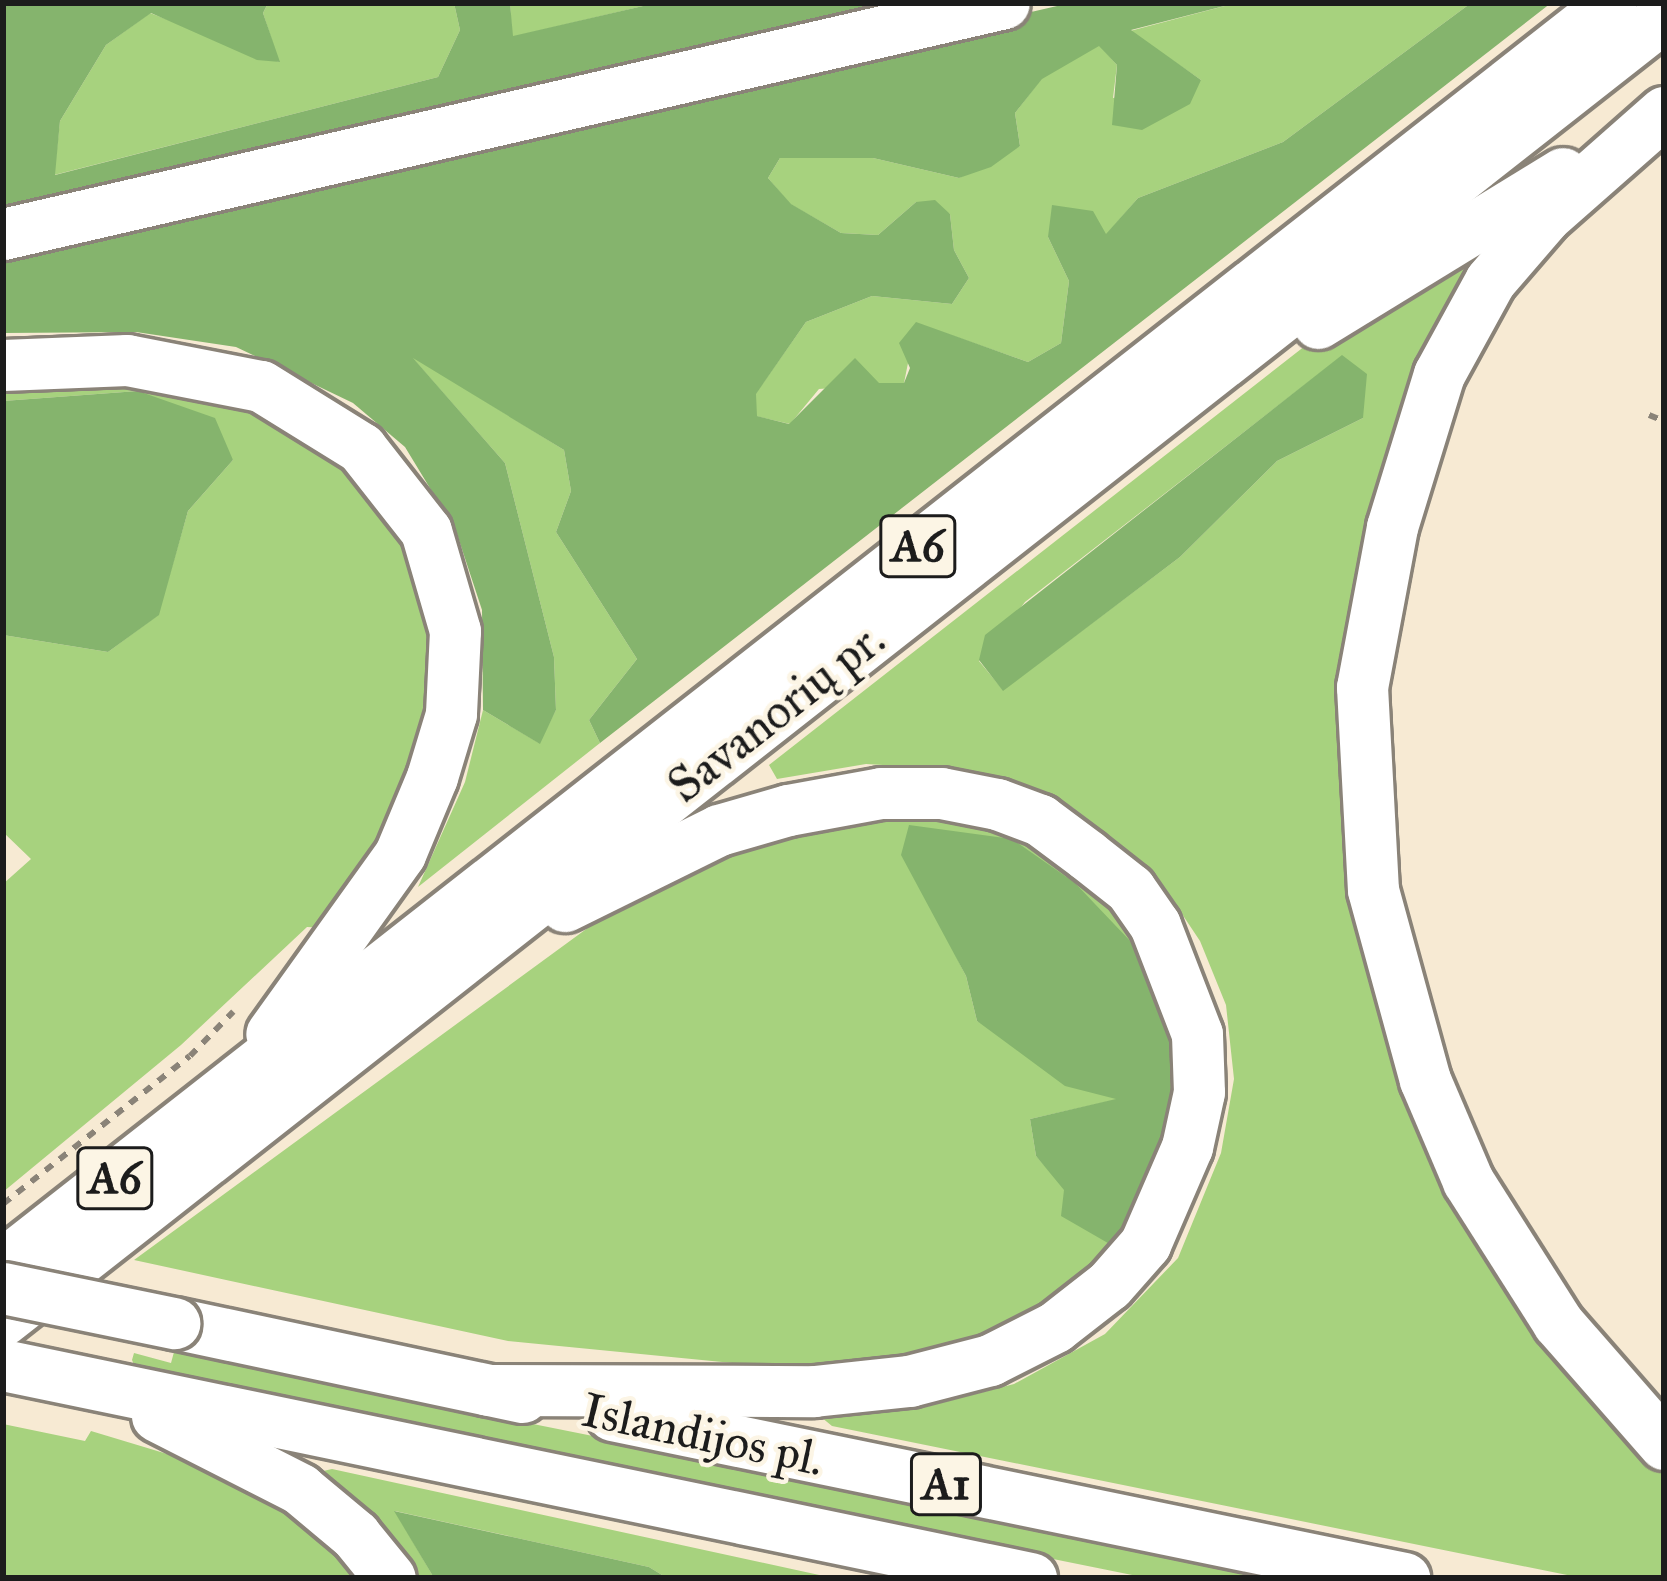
<!DOCTYPE html>
<meta charset="utf-8">
<style>
body{margin:0}
#map{position:relative;width:1667px;height:1581px;overflow:hidden;background:#f7ead3;font-family:"IM FELL Great Primer",serif}
div>[style]{position:absolute}
[style*='--x']{left:calc(var(--x)*1px);top:calc(var(--y)*1px);width:calc(var(--w)*1px);rotate:calc(var(--a)*1deg)}
.green>*{inset:0;background:#a7d27e}
.forest>*{inset:0;background:#85b46d}
.path>*{height:6px;margin-top:-3px;transform-origin:0;background:repeating-linear-gradient(90deg,#8a8378 0 9px,transparent 0 18px)}
.roads{filter:drop-shadow(3px 0 #8a8378) drop-shadow(-3px 0 #8a8378) drop-shadow(0 3px #8a8378) drop-shadow(0 -3px #8a8378)}
.highway>*{height:51px;margin:-25.5px;padding:0 25.5px;transform-origin:25.5px;border-radius:25.5px;background:#fff}
.bridges{filter:drop-shadow(3px 0 #8a8378) drop-shadow(-3px 0 #8a8378) drop-shadow(0 3px #8a8378) drop-shadow(0 -3px #8a8378)}
.highway-bridge>*{height:51px;margin:-25.5px;padding:0 25.5px;transform-origin:25.5px;border-radius:25.5px;background:#fff}
span{translate:-50% -50%;white-space:nowrap;text-align:center;line-height:1.15;-webkit-text-stroke:9px #fcf5e5;paint-order:stroke}
.shield-label span{padding:3px 9px;background:#fcf5e5;border:3px solid;border-radius:9px;-webkit-text-stroke-width:0}
.shield-label{font-size:45px;color:#1c1c1c;font-weight:700}
.street-label{font-size:48px;color:#1c1c1c}
.frame{position:absolute;inset:0;border:6px solid #1c1c1c;pointer-events:none}
</style>
<div id="map">
<div class="green">
<i style="clip-path:polygon(268px 3px,454px 3px,460px 30px,438px 77px,54px 175px,60px 121px,106px 45px,150px 13px,279px 62px,263px 13px)"></i>
<i style="clip-path:polygon(510px 3px,656px 3px,512px 37px)"></i>
<i style="clip-path:polygon(1236px 3px,1471px 3px,1283px 142px,1138px 198px,1106px 235px,1048px 237px,1069px 281px,1061px 343px,1028px 362px,916px 323px,904px 383px,819px 389px,790px 424px,756px 416px,756px 393px,806px 322px,872px 296px,952px 304px,969px 278px,954px 250px,950px 214px,916px 202px,878px 235px,841px 233px,790px 204px,768px 178px,780px 158px,873px 158px,959px 178px,1020px 146px,1015px 113px,1042px 78px,1099px 45px,1117px 65px,1113px 98px,1201px 80px,1130px 31px)"></i>
<i style="clip-path:polygon(evenodd,1505px 221px,1446px 321px,1353px 888px,1375px 1003px,1469px 1230px,1544px 1347px,1664px 1472px,1664px 1578px,1582px 1578px,832px 1426px,821px 1417px,921px 1408px,1014px 1384px,1105px 1334px,1178px 1258px,1221px 1153px,1234px 1079px,1226px 1005px,1200px 941px,1166px 890px,1073px 808px,1005px 778px,950px 769px,866px 764px,777px 779px,769px 765px,1337px 321px,1505px 221px,1342px 356px,1363px 418px,1277px 461px,1180px 557px,1003px 690px,979px 661px,1025px 602px,1342px 356px)"></i>
<i style="clip-path:polygon(409px 354px,564px 450px,571px 491px,556px 532px,637px 659px,589px 720px,600px 743px,418px 887px,465px 782px,483px 710px,539px 743px,556px 710px,554px 657px,505px 463px)"></i>
<i style="clip-path:polygon(3px 374px,213px 382px,334px 439px,420px 545px,444px 684px,404px 824px,330px 928px,307px 927px,181px 1045px,3px 1192px,3px 884px,31px 859px,3px 832px,3px 635px,108px 652px,158px 615px,188px 511px,233px 460px,138px 391px,3px 401px)"></i>
<i style="clip-path:polygon(870px 811px,1000px 824px,1063px 853px,1122px 910px,1153px 965px,1127px 939px,936px 917px,966px 976px,977px 1021px,1119px 1099px,1030px 1119px,1036px 1156px,1120px 1250px,1076px 1297px,983px 1338px,887px 1360px,763px 1366px,508px 1341px,134px 1260px,667px 870px)"></i>
<i style="clip-path:polygon(174px 1352px,1302px 1578px,1147px 1578px,138px 1374px,132px 1360px,134px 1353px,171px 1363px)"></i>
<i style="clip-path:polygon(3px 1424px,85px 1441px,91px 1431px,217px 1469px,300px 1514px,362px 1578px,3px 1578px)"></i>
<i style="clip-path:polygon(332px 1469px,833px 1578px,667px 1578px,649px 1567px,395px 1511px,434px 1578px,410px 1578px,319px 1472px)"></i>
</div>
<div class="forest">
<i style="clip-path:polygon(3px 3px,268px 3px,263px 13px,280px 62px,257px 60px,151px 13px,106px 45px,60px 121px,55px 175px,438px 77px,460px 30px,454px 3px,510px 3px,513px 36px,656px 3px,919px 3px,3px 217px)"></i>
<i style="clip-path:polygon(1070px 3px,1236px 3px,1131px 30px,1201px 80px,1190px 104px,1142px 130px,1112px 125px,1117px 65px,1099px 46px,1042px 79px,1015px 113px,1020px 146px,991px 167px,959px 178px,873px 158px,780px 158px,768px 178px,791px 204px,841px 233px,878px 235px,916px 202px,935px 200px,950px 214px,954px 250px,969px 278px,952px 304px,872px 296px,806px 322px,756px 394px,757px 416px,789px 424px,855px 358px,879px 383px,904px 383px,910px 368px,899px 343px,916px 322px,1028px 362px,1061px 343px,1069px 281px,1048px 237px,1052px 205px,1093px 211px,1106px 234px,1138px 198px,1283px 142px,1471px 3px,1551px 3px,600px 743px,589px 720px,637px 659px,556px 532px,571px 491px,564px 450px,413px 358px,505px 463px,554px 657px,556px 710px,540px 744px,483px 710px,482px 610px,456px 531px,405px 447px,353px 403px,236px 347px,136px 332px,3px 333px,3px 249px)"></i>
<i style="clip-path:polygon(1342px 355px,1367px 374px,1363px 418px,1277px 461px,1180px 557px,1003px 691px,979px 660px,985px 635px)"></i>
<i style="clip-path:polygon(138px 391px,215px 418px,233px 460px,188px 511px,159px 615px,108px 652px,3px 635px,3px 401px)"></i>
<i style="clip-path:polygon(909px 825px,1012px 839px,1075px 883px,1153px 965px,1176px 1043px,1176px 1125px,1120px 1250px,1061px 1216px,1064px 1190px,1036px 1156px,1030px 1119px,1116px 1099px,1065px 1086px,977px 1021px,966px 976px,901px 855px)"></i>
<i style="clip-path:polygon(394px 1511px,649px 1567px,667px 1578px,434px 1578px)"></i>
</div>
<div class="path">
<i style="--x:1649;--y:415;--w:16;--a:22"></i>
<i style="--x:1664;--y:721;--w:100;--a:90"></i>
<i style="--x:3;--y:1204;--w:238;--a:-38.4"></i>
<i style="--x:190;--y:1056;--w:62;--a:-45.7"></i>
</div>
<div class="roads">
<div class="highway">
<i style="--x:1664;--y:112;--w:159;--a:138.6"></i>
<i style="--x:1545;--y:217;--w:84;--a:130.7"></i>
<i style="--x:1490;--y:281;--w:106;--a:118.7"></i>
<i style="--x:1439;--y:374;--w:160;--a:107.1"></i>
<i style="--x:1392;--y:527;--w:163;--a:100.6"></i>
<i style="--x:1362;--y:687;--w:203;--a:86.9"></i>
<i style="--x:1373;--y:890;--w:197;--a:74.7"></i>
<i style="--x:1425;--y:1080;--w:110;--a:66.9"></i>
<i style="--x:1468;--y:1181;--w:168;--a:57.6"></i>
<i style="--x:1558;--y:1323;--w:161;--a:48.8"></i>
<i style="--x:3;--y:234;--w:1027;--a:-12.99"></i>
<i style="--x:1318;--y:323;--w:287;--a:-31.5"></i>
<i style="--x:3;--y:365;--w:124;--a:-2.3"></i>
<i style="--x:127;--y:360;--w:136;--a:11"></i>
<i style="--x:261;--y:386;--w:118;--a:31.8"></i>
<i style="--x:361;--y:448;--w:105;--a:51.9"></i>
<i style="--x:426;--y:531;--w:104;--a:73.8"></i>
<i style="--x:455;--y:631;--w:83;--a:92.8"></i>
<i style="--x:451;--y:714;--w:66;--a:106.8"></i>
<i style="--x:432;--y:777;--w:83;--a:112.6"></i>
<i style="--x:400;--y:854;--w:221;--a:125.6"></i>
<i style="--x:3;--y:1264;--w:2043;--a:-38.1"></i>
<i style="--x:3;--y:1320;--w:2112;--a:-38.13"></i>
<i style="--x:174;--y:1323;--w:356;--a:12"></i>
<i style="--x:3;--y:1365;--w:1050;--a:11.71"></i>
<i style="--x:488;--y:1390;--w:326;--a:0.2"></i>
<i style="--x:814;--y:1391;--w:96;--a:-6"></i>
<i style="--x:909;--y:1381;--w:84;--a:-14.5"></i>
<i style="--x:990;--y:1360;--w:73;--a:-26.9"></i>
<i style="--x:1055;--y:1327;--w:68;--a:-37.9"></i>
<i style="--x:1109;--y:1285;--w:55;--a:-48.7"></i>
<i style="--x:1145;--y:1244;--w:106;--a:-66.6"></i>
<i style="--x:1187;--y:1147;--w:56;--a:-77.7"></i>
<i style="--x:1199;--y:1092;--w:58;--a:-92"></i>
<i style="--x:1197;--y:1034;--w:117;--a:-111.1"></i>
<i style="--x:1155;--y:925;--w:44;--a:-124.8"></i>
<i style="--x:1130;--y:889;--w:55;--a:-141.7"></i>
<i style="--x:1087;--y:855;--w:59;--a:-143.3"></i>
<i style="--x:1040;--y:820;--w:46;--a:-159.6"></i>
<i style="--x:997;--y:804;--w:57;--a:-168.9"></i>
<i style="--x:941;--y:793;--w:60;--a:180"></i>
<i style="--x:881;--y:793;--w:95;--a:169.6"></i>
<i style="--x:788;--y:810;--w:72;--a:163.8"></i>
<i style="--x:719;--y:830;--w:172;--a:153.7"></i>
<i style="--x:612;--y:1415;--w:809;--a:11.63"></i>
<i style="--x:157;--y:1416;--w:161;--a:27"></i>
<i style="--x:300;--y:1489;--w:72;--a:39.9"></i>
<i style="--x:355;--y:1535;--w:55;--a:50.9"></i>
</div>
</div>
<div class="bridges">
<div class="highway-bridge">
<i style="--x:3;--y:1288;--w:175;--a:11.6"></i>
</div>
</div>
<div class="shield-label">
<span style="left:918px;top:546px">A6</span>
<span style="left:115px;top:1178px">A6</span>
<span style="left:946px;top:1484px">A1</span>
</div>
<div class="street-label">
<span style="left:776px;top:712px;rotate:-38deg">Savanorių pr.</span>
<span style="left:703px;top:1434px;rotate:12deg">Islandijos pl.</span>
</div>
<div class="frame"></div>
</div>
